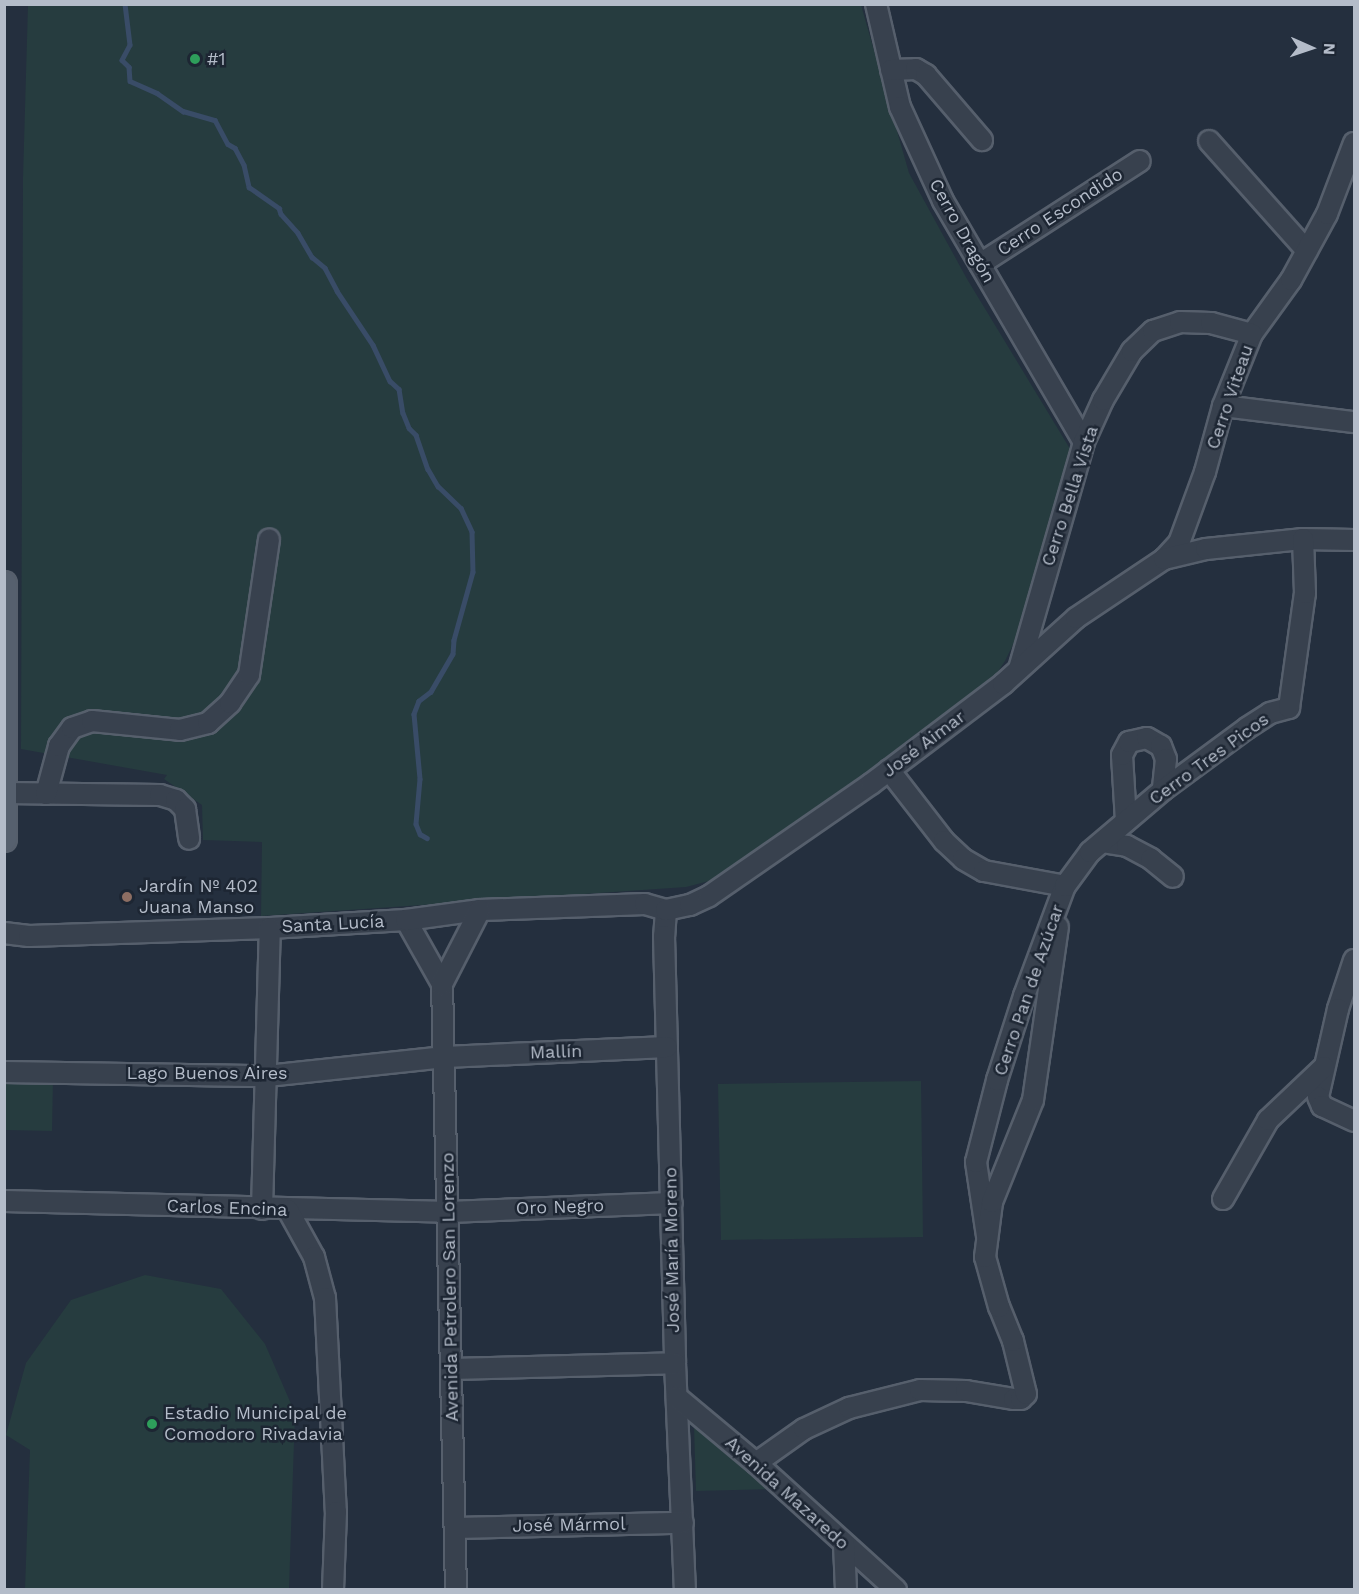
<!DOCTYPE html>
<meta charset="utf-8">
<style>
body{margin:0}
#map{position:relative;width:1359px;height:1594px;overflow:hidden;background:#242f3e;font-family:"Work Sans",sans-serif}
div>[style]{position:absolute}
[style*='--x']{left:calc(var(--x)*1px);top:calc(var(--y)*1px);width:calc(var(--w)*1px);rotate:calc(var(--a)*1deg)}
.green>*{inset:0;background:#263c3f}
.stream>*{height:4.5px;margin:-2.25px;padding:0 2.25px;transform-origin:2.25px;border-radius:2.25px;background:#394c67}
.roads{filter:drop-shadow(2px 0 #565f6c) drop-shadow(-2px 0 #565f6c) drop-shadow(0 2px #565f6c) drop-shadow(0 -2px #565f6c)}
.minor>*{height:20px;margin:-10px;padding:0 10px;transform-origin:10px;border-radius:10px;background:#38414e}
.major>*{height:24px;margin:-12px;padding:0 12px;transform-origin:12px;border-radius:12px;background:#56606e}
.dots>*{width:16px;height:16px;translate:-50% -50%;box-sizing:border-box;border:3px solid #1d2633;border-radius:50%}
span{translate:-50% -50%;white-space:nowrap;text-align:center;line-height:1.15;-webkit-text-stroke:5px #1d2633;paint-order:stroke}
.poi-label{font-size:18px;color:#b4bcc9}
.left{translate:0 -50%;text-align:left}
.street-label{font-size:18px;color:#b4bcc9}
.frame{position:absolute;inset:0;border:6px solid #b4bcc9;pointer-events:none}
.north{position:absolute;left:1281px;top:18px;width:60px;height:60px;-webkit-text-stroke:4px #1d2633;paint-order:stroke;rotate:93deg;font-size:16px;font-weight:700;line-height:24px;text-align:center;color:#b4bcc9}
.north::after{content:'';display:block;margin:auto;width:21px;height:27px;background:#b4bcc9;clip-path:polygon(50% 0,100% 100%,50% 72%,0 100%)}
</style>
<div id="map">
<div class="green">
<i style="clip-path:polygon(28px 5px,861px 5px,909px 173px,967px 279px,1075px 457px,1025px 620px,1005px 661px,991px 682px,833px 801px,749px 858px,709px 881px,686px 887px,261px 916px,262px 842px,203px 840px,202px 805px,164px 779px,167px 775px,21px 749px,23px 178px)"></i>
<i style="clip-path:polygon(4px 1076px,53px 1079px,52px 1131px,5px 1130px)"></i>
<i style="clip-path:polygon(921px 1081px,923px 1237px,721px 1240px,718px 1084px)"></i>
<i style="clip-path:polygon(145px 1275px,221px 1289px,265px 1344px,295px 1413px,289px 1589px,25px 1589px,30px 1450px,6px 1435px,26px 1363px,71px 1300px)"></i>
<i style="clip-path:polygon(694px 1426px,776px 1489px,696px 1491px)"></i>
</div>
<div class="stream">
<i style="--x:125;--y:4;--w:41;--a:83"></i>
<i style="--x:130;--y:45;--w:17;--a:118"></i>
<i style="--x:122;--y:60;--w:10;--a:45"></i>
<i style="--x:129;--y:67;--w:14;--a:86"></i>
<i style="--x:130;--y:81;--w:30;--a:24"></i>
<i style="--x:157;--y:93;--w:32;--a:35"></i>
<i style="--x:183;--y:111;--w:33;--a:16"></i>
<i style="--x:215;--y:120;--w:27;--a:62"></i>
<i style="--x:228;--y:144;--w:8;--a:30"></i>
<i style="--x:235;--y:148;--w:19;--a:62"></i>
<i style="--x:244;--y:165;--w:23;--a:77"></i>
<i style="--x:249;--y:187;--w:37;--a:35"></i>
<i style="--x:279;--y:208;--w:6;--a:72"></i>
<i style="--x:281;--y:214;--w:25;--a:48"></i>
<i style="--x:298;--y:233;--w:28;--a:60"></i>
<i style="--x:312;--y:257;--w:17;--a:40"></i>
<i style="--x:325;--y:268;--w:26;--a:62"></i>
<i style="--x:337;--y:291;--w:65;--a:56.3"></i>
<i style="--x:373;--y:345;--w:40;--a:65"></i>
<i style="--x:390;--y:381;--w:12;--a:42"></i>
<i style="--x:399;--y:389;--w:24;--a:81"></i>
<i style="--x:403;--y:413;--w:16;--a:68"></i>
<i style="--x:409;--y:428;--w:10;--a:45"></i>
<i style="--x:416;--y:435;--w:36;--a:71"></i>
<i style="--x:428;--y:469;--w:20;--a:60"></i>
<i style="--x:438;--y:486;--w:32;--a:44"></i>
<i style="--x:461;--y:508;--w:26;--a:65"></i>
<i style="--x:472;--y:532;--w:40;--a:88.6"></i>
<i style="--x:473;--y:572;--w:71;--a:105.6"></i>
<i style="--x:454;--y:640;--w:14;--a:94"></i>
<i style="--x:453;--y:654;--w:44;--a:120.1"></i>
<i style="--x:431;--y:692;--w:15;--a:143"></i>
<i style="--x:419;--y:701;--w:14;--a:111"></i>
<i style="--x:414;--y:714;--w:65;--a:84.7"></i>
<i style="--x:420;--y:779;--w:45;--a:95.1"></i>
<i style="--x:416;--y:824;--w:11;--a:68"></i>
<i style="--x:420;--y:834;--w:8;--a:30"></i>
</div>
<div class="roads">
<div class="minor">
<i style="--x:876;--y:4;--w:106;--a:76.9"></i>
<i style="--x:900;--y:107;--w:103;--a:65.4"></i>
<i style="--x:943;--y:201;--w:279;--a:59.7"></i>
<i style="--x:891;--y:70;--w:25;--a:-2"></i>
<i style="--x:916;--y:69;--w:12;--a:31"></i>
<i style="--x:926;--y:75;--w:86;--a:49.3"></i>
<i style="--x:1209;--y:141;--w:147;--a:48.3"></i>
<i style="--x:980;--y:264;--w:190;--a:-32.8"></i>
<i style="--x:1223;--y:406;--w:132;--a:7"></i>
<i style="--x:1164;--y:559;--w:22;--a:-47"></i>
<i style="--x:1179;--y:543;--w:76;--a:-69.9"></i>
<i style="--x:1205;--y:472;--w:68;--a:-74.7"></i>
<i style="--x:1223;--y:406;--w:78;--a:-68.1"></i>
<i style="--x:1252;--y:334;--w:67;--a:-54.2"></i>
<i style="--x:1291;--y:280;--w:75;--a:-61.4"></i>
<i style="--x:1327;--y:214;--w:76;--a:-69.2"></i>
<i style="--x:1019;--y:669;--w:236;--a:-74"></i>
<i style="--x:1084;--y:442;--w:46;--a:-65.7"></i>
<i style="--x:1103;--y:400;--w:57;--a:-59.4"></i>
<i style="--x:1132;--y:351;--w:29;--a:-44"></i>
<i style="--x:1153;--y:331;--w:28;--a:-18"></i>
<i style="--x:1180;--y:322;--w:31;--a:2"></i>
<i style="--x:1211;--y:323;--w:42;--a:15"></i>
<i style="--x:889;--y:770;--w:90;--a:52.2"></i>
<i style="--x:944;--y:841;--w:26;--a:43"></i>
<i style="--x:963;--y:859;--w:24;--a:30"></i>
<i style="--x:984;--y:871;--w:82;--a:10.5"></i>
<i style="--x:6;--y:793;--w:154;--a:0.7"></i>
<i style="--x:160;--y:795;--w:17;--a:17"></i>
<i style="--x:176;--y:800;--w:13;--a:45"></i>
<i style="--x:185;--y:809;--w:30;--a:82"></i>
<i style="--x:46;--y:794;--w:50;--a:-74.8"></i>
<i style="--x:59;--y:746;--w:22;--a:-54"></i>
<i style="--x:72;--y:728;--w:21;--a:-19"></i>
<i style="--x:92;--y:721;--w:88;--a:5.8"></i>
<i style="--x:180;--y:730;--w:29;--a:-14"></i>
<i style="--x:208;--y:723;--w:30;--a:-42"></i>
<i style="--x:230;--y:703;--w:34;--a:-56"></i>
<i style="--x:249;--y:675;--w:137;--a:-81.6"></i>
<i style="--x:1126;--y:821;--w:66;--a:-93.5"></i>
<i style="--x:1122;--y:755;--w:15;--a:-62"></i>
<i style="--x:1129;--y:742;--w:18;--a:-13"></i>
<i style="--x:1147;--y:738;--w:16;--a:30"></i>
<i style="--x:1161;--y:746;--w:14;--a:69"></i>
<i style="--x:1166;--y:759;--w:31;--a:96"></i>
<i style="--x:1103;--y:842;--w:24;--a:9"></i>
<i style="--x:1127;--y:846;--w:27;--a:28"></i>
<i style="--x:1151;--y:859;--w:28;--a:39"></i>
<i style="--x:666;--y:910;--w:26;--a:94"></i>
<i style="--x:664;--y:936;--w:427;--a:88.5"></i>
<i style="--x:675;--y:1363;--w:227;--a:87.5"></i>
<i style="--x:406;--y:920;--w:73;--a:60.6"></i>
<i style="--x:4;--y:933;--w:25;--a:7"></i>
<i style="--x:29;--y:936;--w:241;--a:-1.9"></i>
<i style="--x:270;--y:928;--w:136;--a:-3.4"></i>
<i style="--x:406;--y:920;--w:75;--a:-7.7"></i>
<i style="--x:480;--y:910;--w:165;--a:-2.1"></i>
<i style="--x:645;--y:904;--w:22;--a:16"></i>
<i style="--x:666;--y:910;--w:25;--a:-12"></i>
<i style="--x:690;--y:905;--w:21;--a:-25"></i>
<i style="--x:709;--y:896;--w:197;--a:-34.7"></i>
<i style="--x:871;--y:784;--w:166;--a:-37.1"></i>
<i style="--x:1003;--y:684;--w:98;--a:-42.1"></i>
<i style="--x:1076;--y:618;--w:106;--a:-33.8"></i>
<i style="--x:1164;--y:559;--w:43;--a:-13.4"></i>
<i style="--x:1206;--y:549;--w:98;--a:-5.9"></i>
<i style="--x:1303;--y:539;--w:51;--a:1.1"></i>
<i style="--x:1354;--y:960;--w:52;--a:108.1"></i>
<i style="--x:1338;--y:1009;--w:90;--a:102.8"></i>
<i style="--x:1318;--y:1097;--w:10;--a:66"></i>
<i style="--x:1322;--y:1106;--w:35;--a:25"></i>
<i style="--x:4;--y:1072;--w:263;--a:0.9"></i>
<i style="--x:267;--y:1076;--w:179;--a:-6.1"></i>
<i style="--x:445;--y:1057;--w:222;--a:-2.6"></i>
<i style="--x:1223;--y:1199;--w:91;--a:-60.3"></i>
<i style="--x:1268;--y:1120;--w:77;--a:-43.4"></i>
<i style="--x:4;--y:1201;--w:445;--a:1.4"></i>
<i style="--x:449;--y:1212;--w:223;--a:-2.3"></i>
<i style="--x:262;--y:1209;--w:281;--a:-88.4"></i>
<i style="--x:288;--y:1210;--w:54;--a:61"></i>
<i style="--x:314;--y:1257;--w:42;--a:75"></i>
<i style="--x:325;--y:1298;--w:214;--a:87.1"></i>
<i style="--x:336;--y:1512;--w:78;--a:92.2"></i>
<i style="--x:987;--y:1236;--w:75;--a:-98.5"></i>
<i style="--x:976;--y:1162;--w:85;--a:-75.6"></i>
<i style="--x:997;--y:1080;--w:88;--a:-72.2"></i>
<i style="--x:1024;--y:996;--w:117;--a:-69.6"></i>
<i style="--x:1065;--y:886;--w:42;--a:-53.7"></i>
<i style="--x:1090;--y:852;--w:96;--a:-40.3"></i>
<i style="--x:1163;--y:790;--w:104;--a:-36.4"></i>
<i style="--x:1247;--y:728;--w:27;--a:-33"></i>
<i style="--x:1270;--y:713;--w:20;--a:-15"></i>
<i style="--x:1289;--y:708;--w:116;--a:-82.1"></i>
<i style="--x:1305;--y:593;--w:54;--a:-92.1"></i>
<i style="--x:452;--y:1369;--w:223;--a:-1.5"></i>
<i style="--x:677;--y:1397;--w:103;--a:39.9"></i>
<i style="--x:756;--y:1463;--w:189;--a:42.2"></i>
<i style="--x:756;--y:1463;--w:59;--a:-35.3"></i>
<i style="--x:804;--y:1429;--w:50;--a:-25"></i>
<i style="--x:849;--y:1408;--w:73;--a:-14.2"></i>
<i style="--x:920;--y:1390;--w:46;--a:1.2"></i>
<i style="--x:966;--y:1391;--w:49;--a:9.5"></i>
<i style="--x:1014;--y:1399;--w:7;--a:0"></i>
<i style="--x:1021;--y:1399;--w:7;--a:-45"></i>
<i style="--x:1026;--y:1394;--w:55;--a:-103.8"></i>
<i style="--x:1013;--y:1341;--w:37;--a:-112"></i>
<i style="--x:999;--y:1307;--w:52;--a:-105.6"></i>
<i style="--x:985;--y:1257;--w:55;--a:-82.7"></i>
<i style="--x:992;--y:1202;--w:110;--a:-68.1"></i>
<i style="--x:1033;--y:1100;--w:175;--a:-81.8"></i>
<i style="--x:455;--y:1528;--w:228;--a:-1.3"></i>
<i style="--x:844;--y:1544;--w:46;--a:87.5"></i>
<i style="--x:456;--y:1590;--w:606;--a:-91.32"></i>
<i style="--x:442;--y:984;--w:83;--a:-62.8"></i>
</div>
<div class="major">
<i style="--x:4;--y:584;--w:255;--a:90"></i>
</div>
</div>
<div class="dots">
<i style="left:195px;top:59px;background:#2e9e5b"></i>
<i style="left:127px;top:897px;background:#8d6e63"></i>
<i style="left:152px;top:1424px;background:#2e9e5b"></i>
</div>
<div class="poi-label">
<span class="left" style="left:207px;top:59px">#1</span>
<span class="left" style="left:139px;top:897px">Jardín Nº 402<br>Juana Manso</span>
<span class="left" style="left:164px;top:1424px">Estadio Municipal de<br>Comodoro Rivadavia</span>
</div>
<div class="street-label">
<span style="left:1060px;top:212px;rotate:-33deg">Cerro Escondido</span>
<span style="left:962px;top:231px;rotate:61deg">Cerro Dragón</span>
<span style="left:1230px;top:397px;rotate:-71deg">Cerro Viteau</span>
<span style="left:1070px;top:496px;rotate:-72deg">Cerro Bella Vista</span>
<span style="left:924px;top:744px;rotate:-37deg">José Aimar</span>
<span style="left:1209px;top:759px;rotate:-36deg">Cerro Tres Picos</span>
<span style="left:333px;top:924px;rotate:-3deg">Santa Lucía</span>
<span style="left:1029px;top:990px;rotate:-71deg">Cerro Pan de Azúcar</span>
<span style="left:556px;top:1052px;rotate:-2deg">Mallín</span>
<span style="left:207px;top:1073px">Lago Buenos Aires</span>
<span style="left:560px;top:1207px;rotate:-2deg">Oro Negro</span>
<span style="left:227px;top:1208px;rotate:2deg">Carlos Encina</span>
<span style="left:672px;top:1250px;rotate:-91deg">José María Moreno</span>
<span style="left:450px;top:1287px;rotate:-91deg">Avenida Petrolero San Lorenzo</span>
<span style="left:787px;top:1493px;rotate:42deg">Avenida Mazaredo</span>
<span style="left:569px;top:1525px;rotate:-1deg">José Mármol</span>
</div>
<div class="frame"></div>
<div class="north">N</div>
</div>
